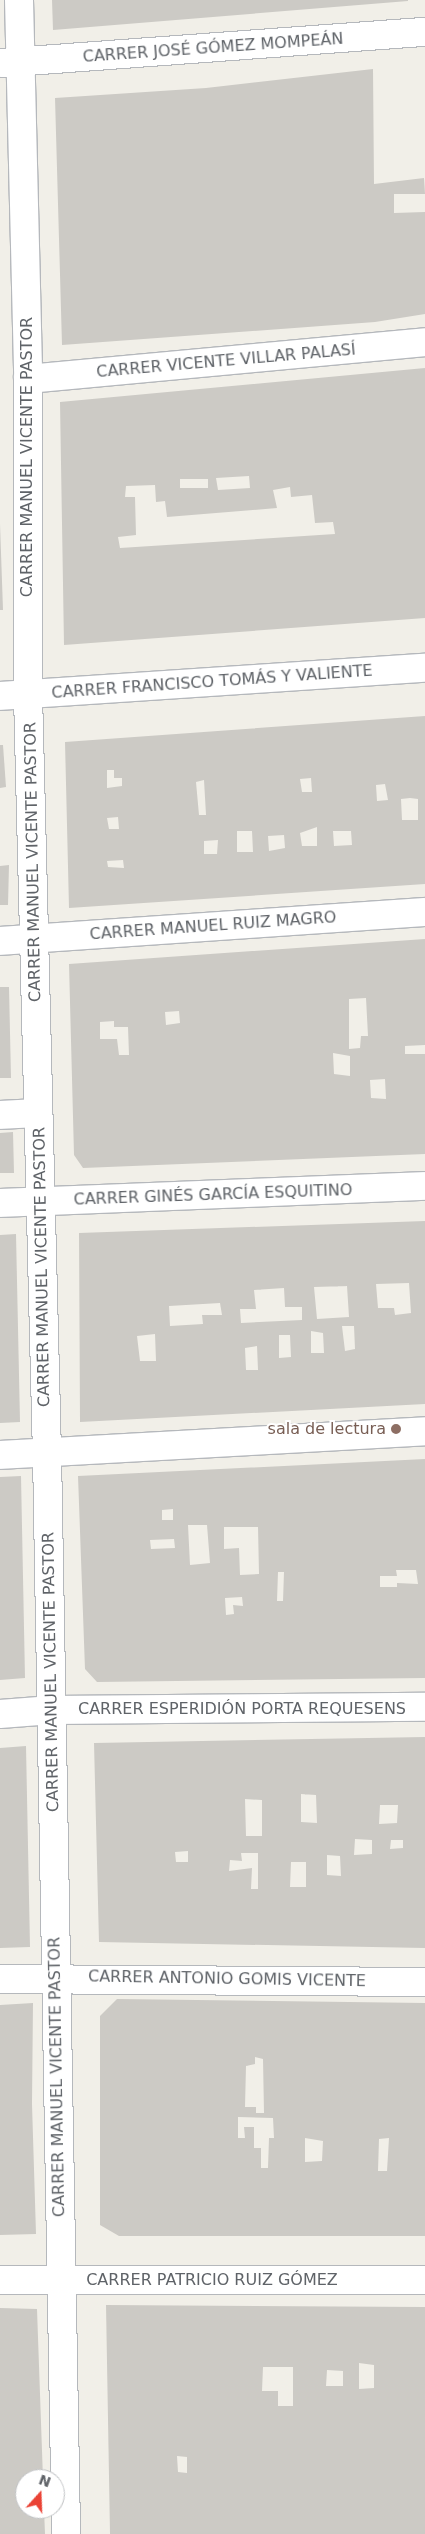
<!DOCTYPE html>
<meta charset="utf-8">
<style>
body{margin:0}
#map{position:relative;width:425px;height:2534px;overflow:hidden;background:#f1efe8;font-family:"DejaVu Sans",sans-serif}
div>[style]{position:absolute}
[style*='--x']{left:calc(var(--x)*1px);top:calc(var(--y)*1px);width:calc(var(--w)*1px);rotate:calc(var(--a)*1deg)}
.building>*{inset:0;background:#cccac5}
.roads{filter:drop-shadow(1px 0 #b5b8bc) drop-shadow(-1px 0 #b5b8bc) drop-shadow(0 1px #b5b8bc) drop-shadow(0 -1px #b5b8bc)}
.minor>*{height:28px;margin:-14px;padding:0 14px;transform-origin:14px;border-radius:14px;background:#fff}
.dots>*{width:14px;height:14px;translate:-50% -50%;box-sizing:border-box;border:2px solid #fff;border-radius:50%}
span{translate:-50% -50%;white-space:nowrap;text-align:center;line-height:1.15;-webkit-text-stroke:4px #fff;paint-order:stroke}
.street-label{font-size:16px;color:#5f6368}
.education-label{font-size:16px;color:#785e54}
.right{translate:-100% -50%;text-align:right}
.north{position:absolute;left:15px;top:2469px;width:50px;height:50px;box-sizing:border-box;background:#fff;border:1px solid #bfc1c3;border-radius:50%;rotate:20deg;font-size:14px;font-weight:700;line-height:20px;text-align:center;color:#5f6368}
.north::after{content:'';display:block;margin:auto;width:18px;height:22px;background:#ea4335;clip-path:polygon(50% 0,100% 100%,50% 72%,0 100%)}
</style>
<div id="map">
<div class="building">
<i style="clip-path:polygon(52px 0,408px 0,408px 1px,53px 30px)"></i>
<i style="clip-path:polygon(373px 69px,374px 184px,424px 178px,425px 194px,394px 194px,394px 213px,425px 212px,425px 314px,375px 322px,62px 345px,55px 98px,206px 88px)"></i>
<i style="clip-path:polygon(evenodd,425px 368px,425px 618px,64px 645px,60px 402px,425px 368px,249px 476px,250px 488px,218px 490px,216px 478px,249px 476px,425px 368px,180px 479px,208px 479px,208px 488px,180px 488px,180px 479px,425px 368px,155px 485px,156px 502px,165px 501px,167px 517px,277px 508px,273px 490px,290px 487px,291px 497px,312px 495px,315px 523px,333px 522px,335px 534px,120px 548px,118px 537px,136px 535px,135px 497px,125px 497px,126px 486px,155px 485px)"></i>
<i style="clip-path:polygon(0 524px,3px 610px,0 610px)"></i>
<i style="clip-path:polygon(evenodd,425px 716px,425px 884px,69px 908px,65px 742px,425px 716px,107px 770px,114px 770px,114px 778px,122px 778px,122px 786px,107px 788px,107px 770px,425px 716px,311px 778px,312px 792px,302px 792px,300px 779px,311px 778px,425px 716px,204px 780px,206px 815px,199px 815px,196px 782px,204px 780px,425px 716px,385px 784px,388px 800px,377px 801px,376px 785px,385px 784px,425px 716px,410px 798px,418px 799px,418px 820px,402px 820px,401px 799px,410px 798px,425px 716px,118px 817px,119px 829px,109px 829px,107px 818px,118px 817px,425px 716px,317px 827px,317px 846px,302px 846px,300px 833px,317px 827px,425px 716px,237px 831px,252px 831px,253px 852px,237px 852px,237px 831px,425px 716px,333px 831px,351px 831px,352px 845px,334px 846px,333px 831px,425px 716px,284px 835px,285px 848px,269px 851px,268px 836px,284px 835px,425px 716px,218px 840px,217px 854px,204px 854px,204px 841px,218px 840px,425px 716px,123px 860px,124px 868px,108px 867px,107px 861px,123px 860px)"></i>
<i style="clip-path:polygon(0 745px,3px 745px,6px 787px,0 788px)"></i>
<i style="clip-path:polygon(9px 865px,8px 905px,0 905px,0 866px)"></i>
<i style="clip-path:polygon(evenodd,425px 939px,425px 1045px,405px 1046px,405px 1054px,425px 1054px,425px 1154px,83px 1168px,74px 1155px,69px 964px,425px 939px,366px 998px,368px 1036px,361px 1036px,360px 1048px,349px 1049px,349px 999px,366px 998px,425px 939px,179px 1011px,180px 1023px,166px 1025px,165px 1012px,179px 1011px,425px 939px,114px 1021px,114px 1027px,128px 1027px,129px 1055px,119px 1055px,117px 1039px,100px 1039px,100px 1022px,114px 1021px,425px 939px,333px 1053px,350px 1056px,350px 1076px,334px 1074px,333px 1053px,425px 939px,385px 1079px,386px 1099px,371px 1098px,370px 1080px,385px 1079px)"></i>
<i style="clip-path:polygon(0 987px,9px 987px,11px 1078px,0 1078px)"></i>
<i style="clip-path:polygon(13px 1132px,14px 1173px,0 1173px,0 1133px)"></i>
<i style="clip-path:polygon(evenodd,425px 1221px,425px 1404px,80px 1422px,79px 1233px,425px 1221px,409px 1283px,411px 1313px,395px 1315px,394px 1308px,378px 1308px,376px 1284px,409px 1283px,425px 1221px,347px 1286px,349px 1317px,317px 1319px,314px 1287px,347px 1286px,425px 1221px,284px 1288px,285px 1307px,302px 1307px,302px 1320px,241px 1323px,240px 1309px,256px 1309px,254px 1290px,284px 1288px,425px 1221px,220px 1303px,222px 1315px,202px 1315px,203px 1324px,170px 1326px,169px 1306px,220px 1303px,425px 1221px,342px 1326px,354px 1326px,355px 1349px,345px 1351px,342px 1326px,425px 1221px,311px 1331px,323px 1333px,324px 1353px,311px 1353px,311px 1331px,425px 1221px,155px 1334px,156px 1361px,140px 1361px,137px 1336px,155px 1334px,425px 1221px,279px 1335px,290px 1335px,291px 1357px,279px 1358px,279px 1335px,425px 1221px,257px 1346px,258px 1370px,246px 1370px,245px 1348px,257px 1346px)"></i>
<i style="clip-path:polygon(16px 1234px,20px 1422px,0 1423px,0 1235px)"></i>
<i style="clip-path:polygon(evenodd,425px 1459px,425px 1678px,97px 1682px,85px 1669px,78px 1476px,425px 1459px,173px 1509px,173px 1520px,162px 1520px,162px 1510px,173px 1509px,425px 1459px,188px 1525px,207px 1525px,210px 1563px,190px 1565px,188px 1525px,425px 1459px,224px 1527px,258px 1527px,259px 1574px,240px 1575px,239px 1548px,224px 1549px,224px 1527px,425px 1459px,174px 1539px,175px 1548px,151px 1549px,150px 1540px,174px 1539px,425px 1459px,396px 1570px,416px 1570px,418px 1584px,397px 1583px,397px 1587px,380px 1587px,380px 1576px,397px 1576px,396px 1570px,425px 1459px,278px 1572px,284px 1572px,283px 1601px,277px 1601px,278px 1572px,425px 1459px,242px 1597px,243px 1606px,233px 1605px,234px 1614px,226px 1615px,225px 1598px,242px 1597px)"></i>
<i style="clip-path:polygon(21px 1476px,25px 1678px,0 1680px,0 1477px)"></i>
<i style="clip-path:polygon(evenodd,425px 1737px,425px 1948px,99px 1942px,94px 1743px,425px 1737px,301px 1794px,316px 1795px,317px 1823px,301px 1822px,301px 1794px,425px 1737px,245px 1799px,262px 1800px,262px 1836px,246px 1836px,245px 1799px,425px 1737px,380px 1805px,398px 1805px,397px 1823px,379px 1824px,380px 1805px,425px 1737px,355px 1839px,372px 1840px,372px 1854px,354px 1855px,355px 1839px,425px 1737px,391px 1840px,403px 1840px,403px 1848px,390px 1849px,391px 1840px,425px 1737px,188px 1851px,188px 1862px,176px 1862px,175px 1852px,188px 1851px,425px 1737px,241px 1853px,258px 1853px,258px 1889px,251px 1889px,252px 1868px,229px 1871px,230px 1860px,242px 1861px,241px 1853px,425px 1737px,327px 1855px,340px 1856px,341px 1876px,327px 1875px,327px 1855px,425px 1737px,291px 1862px,306px 1862px,306px 1887px,290px 1887px,291px 1862px)"></i>
<i style="clip-path:polygon(26px 1746px,30px 1947px,0 1948px,0 1748px)"></i>
<i style="clip-path:polygon(evenodd,117px 1999px,425px 2003px,425px 2236px,119px 2236px,100px 2225px,100px 2016px,117px 1999px,255px 2057px,263px 2059px,264px 2113px,256px 2113px,256px 2107px,245px 2107px,246px 2066px,255px 2064px,255px 2057px,117px 1999px,238px 2117px,273px 2118px,274px 2138px,269px 2138px,268px 2168px,261px 2168px,261px 2148px,254px 2148px,254px 2127px,244px 2127px,245px 2138px,238px 2138px,238px 2117px,117px 1999px,305px 2138px,323px 2141px,322px 2161px,305px 2162px,305px 2138px,117px 1999px,389px 2138px,387px 2171px,378px 2171px,379px 2139px,389px 2138px)"></i>
<i style="clip-path:polygon(33px 2003px,32px 2104px,36px 2234px,0 2235px,0 2005px)"></i>
<i style="clip-path:polygon(evenodd,106px 2305px,425px 2307px,425px 2534px,110px 2534px,106px 2305px,359px 2363px,374px 2365px,374px 2388px,359px 2389px,359px 2363px,106px 2305px,263px 2367px,293px 2367px,293px 2406px,278px 2406px,278px 2391px,262px 2391px,263px 2367px,106px 2305px,327px 2370px,343px 2371px,343px 2386px,326px 2386px,327px 2370px,106px 2305px,177px 2456px,187px 2457px,187px 2473px,178px 2472px,177px 2456px)"></i>
<i style="clip-path:polygon(0 2308px,37px 2309px,43px 2479px,25px 2479px,25px 2509px,44px 2509px,45px 2534px,0 2534px)"></i>
</div>
<div class="roads">
<div class="minor">
<i style="--x:19;--y:0;--w:379;--a:88.6"></i>
<i style="--x:28;--y:379;--w:315;--a:90"></i>
<i style="--x:28;--y:694;--w:759;--a:88.57"></i>
<i style="--x:47;--y:1453;--w:1081;--a:88.99"></i>
<i style="--x:0;--y:63;--w:426;--a:-4.2"></i>
<i style="--x:28;--y:379;--w:399;--a:-5.3"></i>
<i style="--x:0;--y:696;--w:426;--a:-3.8"></i>
<i style="--x:0;--y:941;--w:426;--a:-3.9"></i>
<i style="--x:0;--y:1115;--w:38;--a:-3"></i>
<i style="--x:0;--y:1203;--w:425;--a:-2.3"></i>
<i style="--x:0;--y:1455;--w:426;--a:-3.2"></i>
<i style="--x:0;--y:1714;--w:52;--a:-4.4"></i>
<i style="--x:52;--y:1710;--w:373;--a:-0.5"></i>
<i style="--x:0;--y:1979;--w:425;--a:0.4"></i>
<i style="--x:0;--y:2280;--w:425;--a:0"></i>
</div>
</div>
<div class="dots">
<i style="left:396px;top:1429px;background:#8d6e63"></i>
</div>
<div class="street-label">
<span style="left:213px;top:48px;rotate:-4deg">CARRER JOSÉ GÓMEZ MOMPEÁN</span>
<span style="left:226px;top:361px;rotate:-5deg">CARRER VICENTE VILLAR PALASÍ</span>
<span style="left:27px;top:457px;rotate:-90deg">CARRER MANUEL VICENTE PASTOR</span>
<span style="left:212px;top:682px;rotate:-4deg">CARRER FRANCISCO TOMÁS Y VALIENTE</span>
<span style="left:33px;top:862px;rotate:-91deg">CARRER MANUEL VICENTE PASTOR</span>
<span style="left:213px;top:926px;rotate:-4deg">CARRER MANUEL RUIZ MAGRO</span>
<span style="left:213px;top:1195px;rotate:-2deg">CARRER GINÉS GARCÍA ESQUITINO</span>
<span style="left:42px;top:1267px;rotate:-91deg">CARRER MANUEL VICENTE PASTOR</span>
<span style="left:51px;top:1672px;rotate:-91deg">CARRER MANUEL VICENTE PASTOR</span>
<span style="left:242px;top:1709px">CARRER ESPERIDIÓN PORTA REQUESENS</span>
<span style="left:227px;top:1979px;rotate:1deg">CARRER ANTONIO GOMIS VICENTE</span>
<span style="left:57px;top:2077px;rotate:-91deg">CARRER MANUEL VICENTE PASTOR</span>
<span style="left:212px;top:2280px">CARRER PATRICIO RUIZ GÓMEZ</span>
</div>
<div class="education-label">
<span class="right" style="left:386px;top:1429px">sala de lectura</span>
</div>
<div class="north">N</div>
</div>
